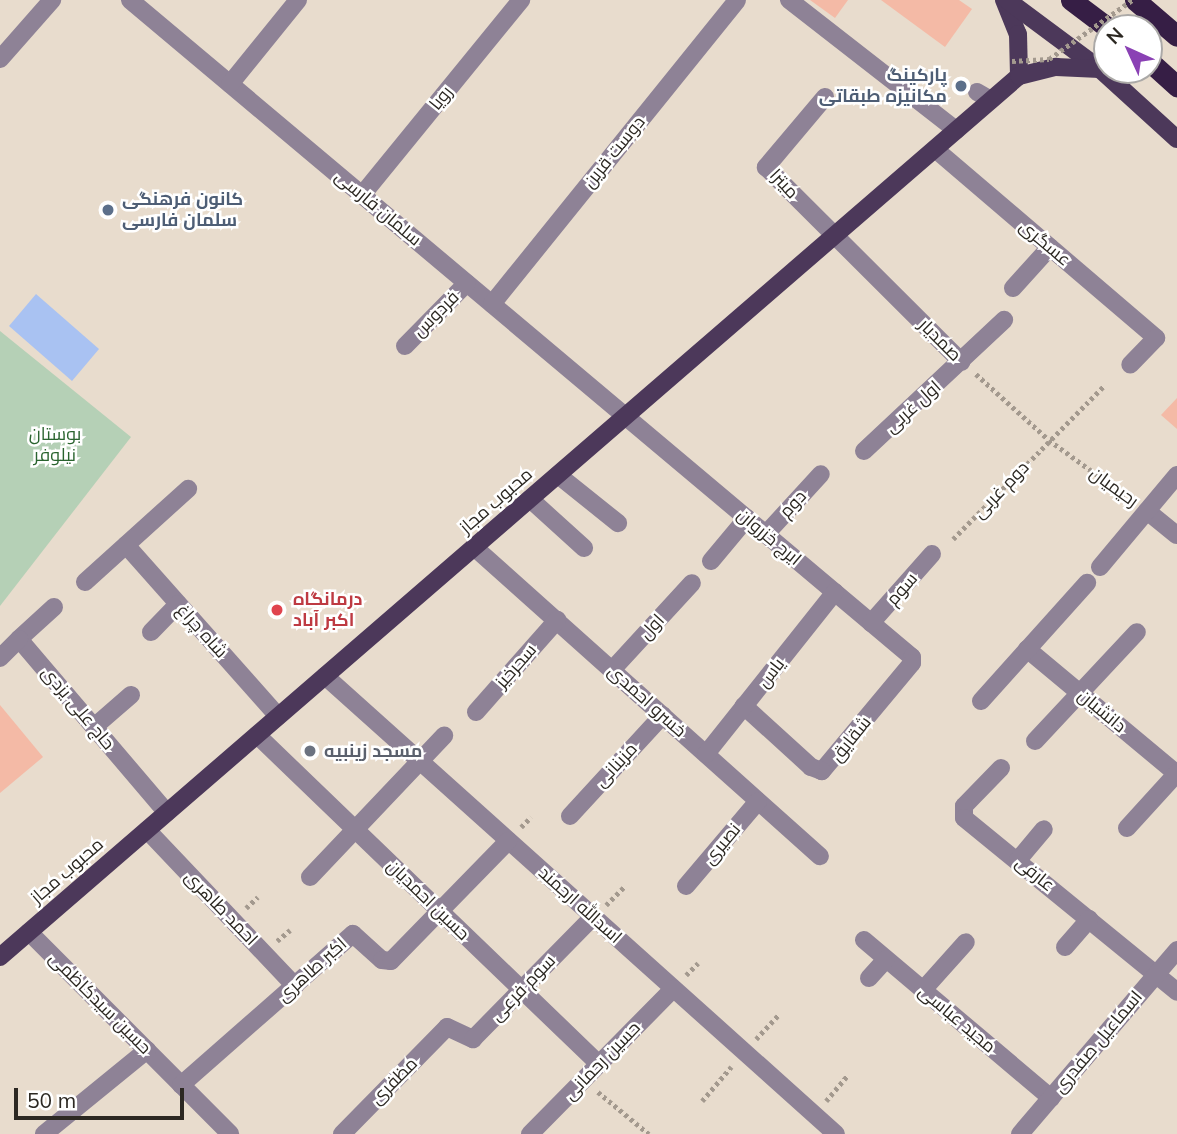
<!DOCTYPE html>
<meta charset="utf-8">
<style>
body{margin:0}
#map{position:relative;width:1177px;height:1134px;overflow:hidden;background:#e8dccd;font-family:Mulish,Cairo,sans-serif}
div>[style]{position:absolute}
[style*='--x']{left:calc(var(--x)*1px);top:calc(var(--y)*1px);width:calc(var(--w)*1px);rotate:calc(var(--a)*1deg)}
.green>*{inset:0;background:#b5d0b6}
.water>*{inset:0;background:#a9c2f2}
.building>*{inset:0;background:#f4baa6}
.path>*{height:4.5px;margin-top:-2.25px;transform-origin:0;background:repeating-linear-gradient(90deg,#a3998e 0 3.5px,transparent 0 7px)}
.minor>*{height:18px;margin:-9px;padding:0 9px;transform-origin:9px;border-radius:9px;background:#8e8296}
.major>*{height:18px;margin:-9px;padding:0 9px;transform-origin:9px;border-radius:9px;background:#4c385a}
.highway>*{height:21px;margin:-10.5px;padding:0 10.5px;transform-origin:10.5px;border-radius:10.5px;background:#361e45}
.path-bridge>*{height:4.5px;margin-top:-2.25px;transform-origin:0;background:repeating-linear-gradient(90deg,#a3998e 0 3.5px,transparent 0 7px)}
.dots>*{width:19px;height:19px;translate:-50% -50%;box-sizing:border-box;border:4px solid #fff;border-radius:50%}
span{translate:-50% -50%;white-space:nowrap;text-align:center;line-height:1.15;-webkit-text-stroke:5px #fff;paint-order:stroke}
.service-label{font-size:18px;color:#4e5e75;font-weight:700}
.right{translate:-100% -50%;text-align:right}
.left{translate:0 -50%;text-align:left}
.street-label{font-size:18px;color:#2c2822}
.park-label{font-size:18px;color:#2a642f}
.health-label{font-size:18px;color:#be3a42;font-weight:700}
.worship-label{font-size:18px;color:#5b616d;font-weight:700}
.north{position:absolute;left:1093px;top:14px;width:70px;height:70px;box-sizing:border-box;background:#fff;border:2px solid #aba9a7;border-radius:50%;rotate:315deg;font-size:19px;font-weight:700;line-height:28px;text-align:center;color:#2c2822}
.north::after{content:'';display:block;margin:auto;width:24px;height:32px;background:#8a41b4;clip-path:polygon(50% 0,100% 100%,50% 72%,0 100%)}
.scale{position:absolute;left:14px;top:1088px;width:170px;height:32px;box-sizing:border-box;border:4px solid #2c2822;border-top:0;padding-left:9px;font-size:21px;line-height:24px;white-space:nowrap;color:#2c2822;-webkit-text-stroke:5px #fff;paint-order:stroke}
</style>
<div id="map">
<div class="green">
<i style="clip-path:polygon(0 331px,131px 437px,0 606px)"></i>
</div>
<div class="water">
<i style="clip-path:polygon(36px 294px,99px 349px,72px 381px,9px 326px)"></i>
</div>
<div class="building">
<i style="clip-path:polygon(810px 0,848px 0,835px 18px)"></i>
<i style="clip-path:polygon(881px 0,959px 0,972px 9px,945px 47px)"></i>
<i style="clip-path:polygon(1177px 398px,1177px 429px,1161px 415px)"></i>
<i style="clip-path:polygon(0 705px,43px 757px,0 793px)"></i>
</div>
<div class="path">
<i style="--x:976;--y:374;--w:98;--a:42.1"></i>
<i style="--x:1049;--y:440;--w:102;--a:35.9"></i>
<i style="--x:953;--y:539;--w:215;--a:-45.4"></i>
<i style="--x:521;--y:827;--w:14;--a:-45"></i>
<i style="--x:606;--y:905;--w:27;--a:-45"></i>
<i style="--x:246;--y:908;--w:16;--a:-43"></i>
<i style="--x:277;--y:941;--w:17;--a:-40"></i>
<i style="--x:686;--y:975;--w:17;--a:-45"></i>
<i style="--x:756;--y:1039;--w:33;--a:-47"></i>
<i style="--x:598;--y:1092;--w:66;--a:39.5"></i>
<i style="--x:702;--y:1101;--w:45;--a:-49.5"></i>
<i style="--x:826;--y:1101;--w:34;--a:-50"></i>
</div>
<div class="minor">
<i style="--x:130;--y:0;--w:1021;--a:40.04"></i>
<i style="--x:912;--y:657;--w:6;--a:90"></i>
<i style="--x:912;--y:663;--w:141;--a:129.8"></i>
<i style="--x:822;--y:771;--w:12;--a:-160"></i>
<i style="--x:811;--y:767;--w:91;--a:-137.7"></i>
<i style="--x:789;--y:0;--w:212;--a:37.9"></i>
<i style="--x:0;--y:59;--w:79;--a:-48.6"></i>
<i style="--x:230;--y:84;--w:108;--a:-51"></i>
<i style="--x:977;--y:92;--w:16;--a:30"></i>
<i style="--x:825;--y:97;--w:92;--a:130.1"></i>
<i style="--x:766;--y:167;--w:276;--a:44.9"></i>
<i style="--x:935;--y:149;--w:291;--a:40.5"></i>
<i style="--x:1156;--y:338;--w:37;--a:134"></i>
<i style="--x:362;--y:195;--w:252;--a:-50.8"></i>
<i style="--x:1013;--y:288;--w:55;--a:-47.9"></i>
<i style="--x:492;--y:304;--w:390;--a:-51.1"></i>
<i style="--x:405;--y:346;--w:88;--a:-45.5"></i>
<i style="--x:864;--y:451;--w:192;--a:-43.1"></i>
<i style="--x:558;--y:475;--w:77;--a:38.7"></i>
<i style="--x:530;--y:499;--w:73;--a:42.2"></i>
<i style="--x:1147;--y:511;--w:38;--a:39"></i>
<i style="--x:766;--y:534;--w:81;--a:-47.5"></i>
<i style="--x:126;--y:545;--w:229;--a:48.4"></i>
<i style="--x:474;--y:547;--w:464;--a:41.8"></i>
<i style="--x:711;--y:561;--w:56;--a:-50.1"></i>
<i style="--x:1100;--y:567;--w:120;--a:-50.1"></i>
<i style="--x:85;--y:582;--w:139;--a:-42.1"></i>
<i style="--x:54;--y:607;--w:47;--a:137.6"></i>
<i style="--x:19;--y:639;--w:228;--a:49.6"></i>
<i style="--x:871;--y:623;--w:92;--a:-48.5"></i>
<i style="--x:151;--y:632;--w:39;--a:-46"></i>
<i style="--x:1027;--y:649;--w:195;--a:39.8"></i>
<i style="--x:0;--y:658;--w:27;--a:-45"></i>
<i style="--x:612;--y:670;--w:118;--a:-47.4"></i>
<i style="--x:325;--y:676;--w:686;--a:41.87"></i>
<i style="--x:981;--y:701;--w:159;--a:-48.1"></i>
<i style="--x:476;--y:712;--w:123;--a:-48.6"></i>
<i style="--x:94;--y:727;--w:49;--a:-40.9"></i>
<i style="--x:257;--y:735;--w:475;--a:43.9"></i>
<i style="--x:1035;--y:741;--w:149;--a:-46.9"></i>
<i style="--x:706;--y:754;--w:207;--a:-51.5"></i>
<i style="--x:1001;--y:768;--w:53;--a:134.2"></i>
<i style="--x:964;--y:806;--w:12;--a:90"></i>
<i style="--x:964;--y:818;--w:275;--a:39.2"></i>
<i style="--x:570;--y:816;--w:137;--a:-47.4"></i>
<i style="--x:1127;--y:828;--w:74;--a:-47.7"></i>
<i style="--x:147;--y:830;--w:215;--a:46.5"></i>
<i style="--x:1018;--y:860;--w:40;--a:-50"></i>
<i style="--x:310;--y:877;--w:195;--a:-46.5"></i>
<i style="--x:686;--y:886;--w:111;--a:-49.7"></i>
<i style="--x:29;--y:932;--w:285;--a:45.1"></i>
<i style="--x:864;--y:940;--w:245;--a:40.2"></i>
<i style="--x:1065;--y:947;--w:37;--a:-49"></i>
<i style="--x:869;--y:978;--w:25;--a:-48"></i>
<i style="--x:923;--y:990;--w:64;--a:-48.1"></i>
<i style="--x:181;--y:1085;--w:229;--a:-41.3"></i>
<i style="--x:353;--y:934;--w:39;--a:42"></i>
<i style="--x:382;--y:960;--w:9;--a:6"></i>
<i style="--x:391;--y:961;--w:168;--a:-45.7"></i>
<i style="--x:44;--y:1134;--w:133;--a:-39.2"></i>
<i style="--x:342;--y:1134;--w:150;--a:-45.5"></i>
<i style="--x:447;--y:1027;--w:29;--a:25"></i>
<i style="--x:473;--y:1039;--w:171;--a:-45.5"></i>
<i style="--x:530;--y:1134;--w:204;--a:-45.4"></i>
<i style="--x:1020;--y:1134;--w:242;--a:-49.5"></i>
</div>
<div class="major">
<i style="--x:1004;--y:0;--w:37;--a:68"></i>
<i style="--x:1018;--y:34;--w:42;--a:88.6"></i>
<i style="--x:1007;--y:0;--w:116;--a:36.6"></i>
<i style="--x:1100;--y:69;--w:104;--a:42.3"></i>
<i style="--x:0;--y:957;--w:1347;--a:-40.85"></i>
<i style="--x:1019;--y:76;--w:38;--a:-14"></i>
<i style="--x:1056;--y:67;--w:44;--a:2.6"></i>
</div>
<div class="highway">
<i style="--x:1071;--y:0;--w:46;--a:37.1"></i>
<i style="--x:1135;--y:0;--w:55;--a:40.6"></i>
<i style="--x:1149;--y:61;--w:38;--a:42"></i>
</div>
<div class="path-bridge">
<i style="--x:1012;--y:61;--w:37;--a:-3"></i>
<i style="--x:1049;--y:59;--w:102;--a:-35.4"></i>
</div>
<div class="dots">
<i style="left:961px;top:86px;background:#5c6f8a"></i>
<i style="left:108px;top:210px;background:#5c6f8a"></i>
<i style="left:277px;top:610px;background:#e0444e"></i>
<i style="left:310px;top:751px;background:#6b7280"></i>
</div>
<div class="service-label">
<span class="right" style="left:947px;top:86px">پارکینگ<br>مکانیزه طبقاتی</span>
<span class="left" style="left:122px;top:210px">کانون فرهنگی<br>سلمان فارسی</span>
</div>
<div class="street-label">
<span style="left:441px;top:98px;rotate:-51deg">رویا</span>
<span style="left:614px;top:152px;rotate:-51deg">دوست قرین</span>
<span style="left:784px;top:184px;rotate:47deg">میترا</span>
<span style="left:378px;top:208px;rotate:40deg">سلمان فارسی</span>
<span style="left:1045px;top:243px;rotate:40deg">عسگری</span>
<span style="left:436px;top:314px;rotate:-45deg">فردوس</span>
<span style="left:940px;top:340px;rotate:45deg">صمدیار</span>
<span style="left:913px;top:407px;rotate:-42deg">اول غربی</span>
<span style="left:1114px;top:487px;rotate:36deg">رحیمیان</span>
<span style="left:1001px;top:490px;rotate:-46deg">دوم غربی</span>
<span style="left:496px;top:501px;rotate:-41deg">محبوب مجاز</span>
<span style="left:793px;top:504px;rotate:-47deg">دوم</span>
<span style="left:769px;top:537px;rotate:40deg">ایرج خزروان</span>
<span style="left:902px;top:589px;rotate:-49deg">سوم</span>
<span style="left:652px;top:627px;rotate:-48deg">اول</span>
<span style="left:202px;top:631px;rotate:48deg">شاه چراغ</span>
<span style="left:516px;top:666px;rotate:-49deg">سحرخیز</span>
<span style="left:771px;top:673px;rotate:-52deg">یاس</span>
<span style="left:647px;top:701px;rotate:42deg">خسرو احمدی</span>
<span style="left:78px;top:708px;rotate:50deg">حاج علی یزدی</span>
<span style="left:1102px;top:711px;rotate:40deg">دانشیان</span>
<span style="left:851px;top:739px;rotate:-51deg">شقایق</span>
<span style="left:616px;top:765px;rotate:-47deg">مزینانی</span>
<span style="left:722px;top:844px;rotate:-50deg">نصیری</span>
<span style="left:67px;top:871px;rotate:-41deg">محبوب مجاز</span>
<span style="left:1035px;top:874px;rotate:39deg">عارفی</span>
<span style="left:428px;top:900px;rotate:44deg">حسین احمدیان</span>
<span style="left:580px;top:905px;rotate:42deg">اسدالله ارجمند</span>
<span style="left:221px;top:908px;rotate:46deg">احمد طاهری</span>
<span style="left:312px;top:970px;rotate:-42deg">اکبر طاهری</span>
<span style="left:523px;top:988px;rotate:-46deg">سوم فرعی</span>
<span style="left:100px;top:1003px;rotate:45deg">حسین سیدکاظمی</span>
<span style="left:957px;top:1019px;rotate:40deg">مجید عباسی</span>
<span style="left:1098px;top:1042px;rotate:-50deg">اسماعیل صفدری</span>
<span style="left:602px;top:1061px;rotate:-46deg">حسین رحمانی</span>
<span style="left:394px;top:1081px;rotate:-45deg">مظفری</span>
</div>
<div class="park-label">
<span style="left:55px;top:445px">بوستان<br>نیلوفر</span>
</div>
<div class="health-label">
<span class="left" style="left:293px;top:610px">درمانگاه<br>اکبر آباد</span>
</div>
<div class="worship-label">
<span class="left" style="left:324px;top:751px">مسجد زینبیه</span>
</div>
<div class="north">N</div>
<div class="scale">50 m</div>
</div>
